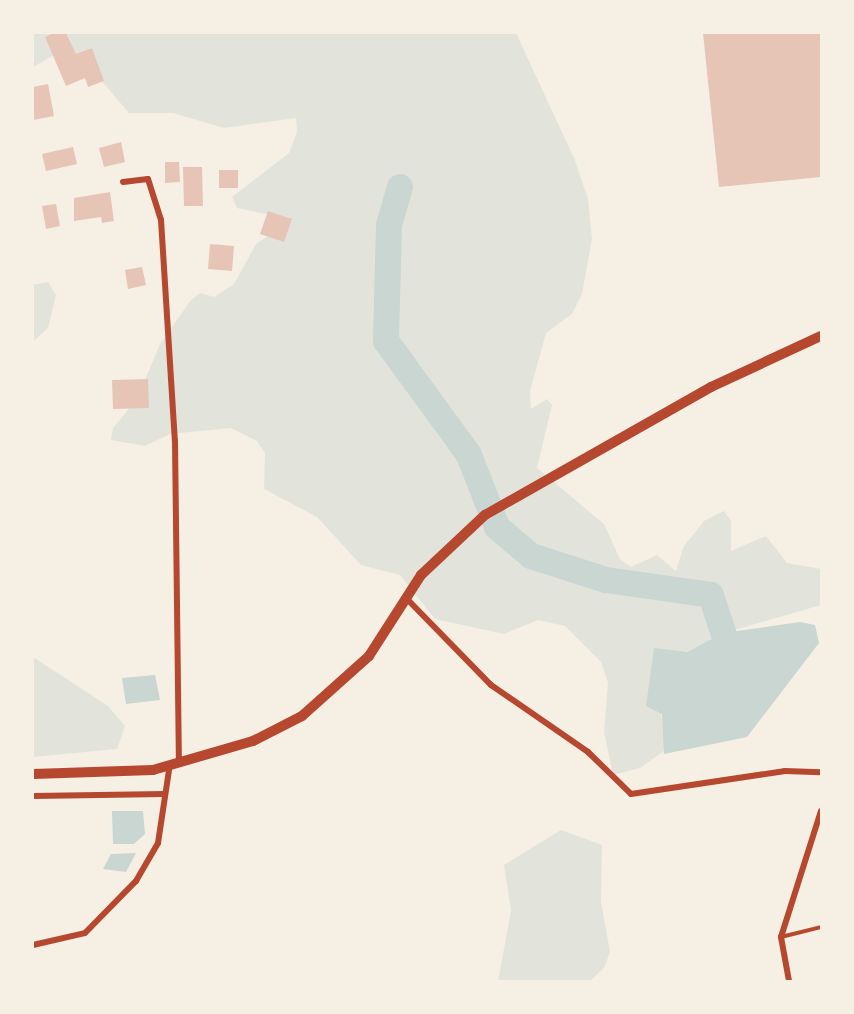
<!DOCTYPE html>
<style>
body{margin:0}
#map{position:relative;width:854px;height:1014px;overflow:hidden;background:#f6efe4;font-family:Ubuntu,sans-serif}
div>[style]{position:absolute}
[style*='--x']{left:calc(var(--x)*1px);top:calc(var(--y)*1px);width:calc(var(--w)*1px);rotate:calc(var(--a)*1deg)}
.green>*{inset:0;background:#e2e4dc}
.water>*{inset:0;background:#c9d6d2}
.river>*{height:26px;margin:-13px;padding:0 13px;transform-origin:13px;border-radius:13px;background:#c9d6d2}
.building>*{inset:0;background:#e6c5b7}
.service>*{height:4px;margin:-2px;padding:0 2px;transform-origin:2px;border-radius:2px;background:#b5482f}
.minor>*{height:6px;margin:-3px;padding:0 3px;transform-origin:3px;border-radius:3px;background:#b5482f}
.tertiary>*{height:10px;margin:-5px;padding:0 5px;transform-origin:5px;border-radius:5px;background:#b5482f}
span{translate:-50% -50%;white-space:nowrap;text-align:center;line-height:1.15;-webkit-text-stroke:4.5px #f6efe4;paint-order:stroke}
.frame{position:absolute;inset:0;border:34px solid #f6efe4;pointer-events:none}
</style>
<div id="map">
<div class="green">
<i style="clip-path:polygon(33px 33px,516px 33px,574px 158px,588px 199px,592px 239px,582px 294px,572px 314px,546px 333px,530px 391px,531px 409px,547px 399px,552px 405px,537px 468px,604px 524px,620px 559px,631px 567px,657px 555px,676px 571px,684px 546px,704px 521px,724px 511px,731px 521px,731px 551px,766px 536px,787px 563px,821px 569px,821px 605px,731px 631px,675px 657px,661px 714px,668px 748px,640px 768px,613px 775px,604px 732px,608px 683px,601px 662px,565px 626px,538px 620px,504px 634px,435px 619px,400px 575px,361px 565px,317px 517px,264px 489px,265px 453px,257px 441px,231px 428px,170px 434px,145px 446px,111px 440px,113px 428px,137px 399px,160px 344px,191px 300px,200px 293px,214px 297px,234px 284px,256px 244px,278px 229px,275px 216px,237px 208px,232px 197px,289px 153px,297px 132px,296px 118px,224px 128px,173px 113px,129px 113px,98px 77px,56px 54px,33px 67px)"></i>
<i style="clip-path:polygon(48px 282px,56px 295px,48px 328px,33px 342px,33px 285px)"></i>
<i style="clip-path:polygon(33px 657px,108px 706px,125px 726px,117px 749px,33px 757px)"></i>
<i style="clip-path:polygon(561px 830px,602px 845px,601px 901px,610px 952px,604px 968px,590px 981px,498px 981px,511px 911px,504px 865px)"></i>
</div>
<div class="water">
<i style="clip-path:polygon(800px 622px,815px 625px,819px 643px,747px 737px,664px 754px,662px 714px,646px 706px,654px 648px,687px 652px,723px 633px)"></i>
<i style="clip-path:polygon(155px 675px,160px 700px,126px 704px,122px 678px)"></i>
<i style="clip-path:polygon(112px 811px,143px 811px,145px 834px,134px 844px,113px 844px)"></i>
<i style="clip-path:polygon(136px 853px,126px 872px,103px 869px,111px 854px)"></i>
</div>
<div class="river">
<i style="--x:400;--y:187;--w:40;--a:106"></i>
<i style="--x:389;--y:225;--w:116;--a:91.5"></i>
<i style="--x:386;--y:341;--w:141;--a:53.9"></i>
<i style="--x:469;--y:455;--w:77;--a:68.7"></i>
<i style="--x:497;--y:527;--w:45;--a:40.5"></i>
<i style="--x:531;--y:556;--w:79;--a:17.7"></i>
<i style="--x:606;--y:580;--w:106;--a:8.1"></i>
<i style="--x:711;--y:595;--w:40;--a:72"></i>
</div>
<div class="building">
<i style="clip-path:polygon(54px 33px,66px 33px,76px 54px,92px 48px,104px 81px,88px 87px,85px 78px,66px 86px,45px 37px)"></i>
<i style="clip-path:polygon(703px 33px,821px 33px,821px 177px,719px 187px)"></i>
<i style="clip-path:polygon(48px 84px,54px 116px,33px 120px,33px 87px)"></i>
<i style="clip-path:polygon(121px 142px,125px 162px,104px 167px,99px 148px)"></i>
<i style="clip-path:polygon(73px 147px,77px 164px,46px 171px,42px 154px)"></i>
<i style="clip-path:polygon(165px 162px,179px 162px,180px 182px,165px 183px)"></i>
<i style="clip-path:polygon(183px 167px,202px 167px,203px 206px,184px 206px)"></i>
<i style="clip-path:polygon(219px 170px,238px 170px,238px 188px,219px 188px)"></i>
<i style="clip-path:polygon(110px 192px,114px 221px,102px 223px,101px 217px,74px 221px,74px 198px)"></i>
<i style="clip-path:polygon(56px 204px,60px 226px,46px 229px,42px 206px)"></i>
<i style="clip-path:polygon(268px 211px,292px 219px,284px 242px,260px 234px)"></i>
<i style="clip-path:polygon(210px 244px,234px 246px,232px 271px,208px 269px)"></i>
<i style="clip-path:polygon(142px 267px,146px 285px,128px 289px,125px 270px)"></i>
<i style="clip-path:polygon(148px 379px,149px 408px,113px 409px,112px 380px)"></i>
</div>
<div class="service">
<i style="--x:781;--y:937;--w:41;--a:-14"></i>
</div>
<div class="minor">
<i style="--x:123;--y:182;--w:25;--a:-7"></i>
<i style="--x:148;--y:179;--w:43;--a:72.4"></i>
<i style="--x:161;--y:220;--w:221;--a:86.4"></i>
<i style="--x:175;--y:441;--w:320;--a:89.3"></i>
<i style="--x:408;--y:600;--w:119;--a:45.7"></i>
<i style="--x:491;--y:685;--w:118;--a:34.6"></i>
<i style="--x:588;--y:752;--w:60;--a:44.3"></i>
<i style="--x:631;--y:794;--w:156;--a:-8.5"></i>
<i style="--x:785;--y:771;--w:36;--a:2"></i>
<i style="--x:33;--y:796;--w:132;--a:-0.9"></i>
<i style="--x:33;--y:945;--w:53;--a:-13"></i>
<i style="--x:85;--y:933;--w:73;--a:-45.6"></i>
<i style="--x:136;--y:881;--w:44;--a:-59.9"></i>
<i style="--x:158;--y:843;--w:80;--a:-81.4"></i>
<i style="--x:789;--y:981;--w:45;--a:-100.3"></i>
<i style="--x:781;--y:937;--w:132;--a:-72.4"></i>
</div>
<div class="tertiary">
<i style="--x:33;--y:774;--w:120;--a:-1.9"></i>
<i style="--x:153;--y:770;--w:104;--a:-16.2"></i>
<i style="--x:253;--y:741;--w:55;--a:-27"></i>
<i style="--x:302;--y:716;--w:90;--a:-41.8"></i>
<i style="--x:369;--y:656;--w:96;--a:-57.3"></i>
<i style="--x:421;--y:575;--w:88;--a:-43.2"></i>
<i style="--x:485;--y:515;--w:260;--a:-29.5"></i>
<i style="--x:711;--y:387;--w:121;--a:-24.9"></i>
</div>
<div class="frame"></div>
</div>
